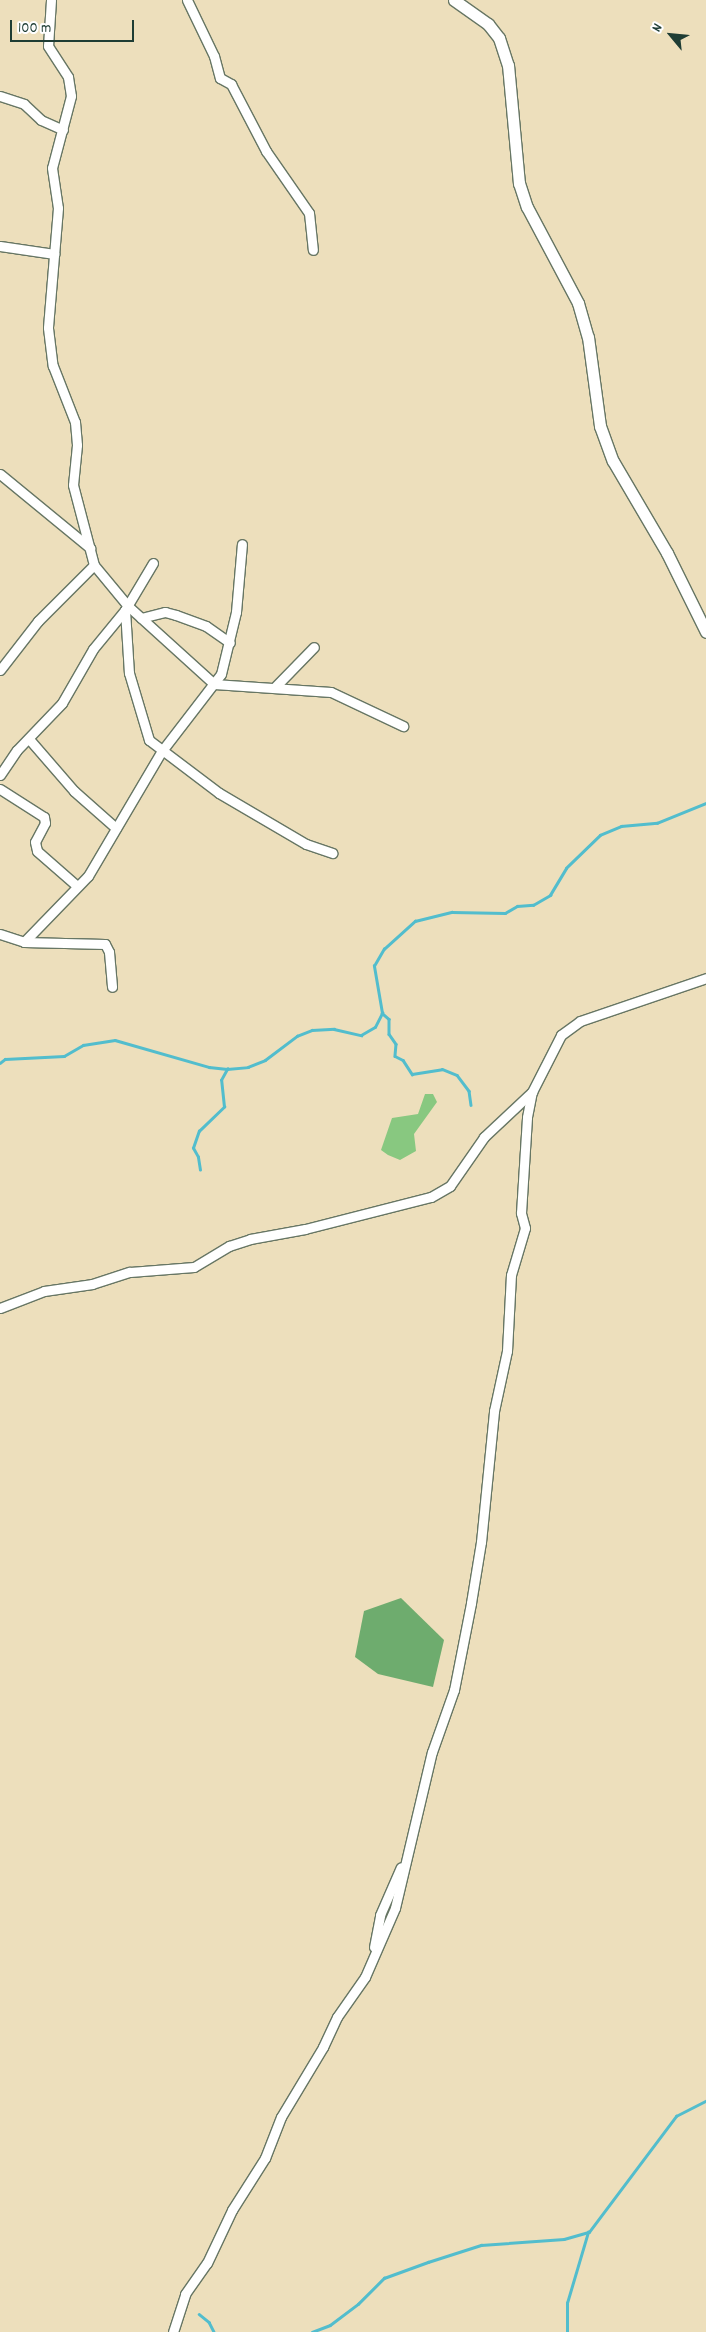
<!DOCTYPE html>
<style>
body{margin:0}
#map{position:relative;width:706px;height:2332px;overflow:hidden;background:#eddfbc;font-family:Dekko,sans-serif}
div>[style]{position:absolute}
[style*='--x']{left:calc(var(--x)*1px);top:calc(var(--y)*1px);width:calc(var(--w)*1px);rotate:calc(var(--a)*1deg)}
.green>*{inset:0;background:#88c880}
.forest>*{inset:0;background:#6eac6e}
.stream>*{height:2.5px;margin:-1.25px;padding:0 1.25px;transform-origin:1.25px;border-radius:1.25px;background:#52bdcd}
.roads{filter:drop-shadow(1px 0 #677664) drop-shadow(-1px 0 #677664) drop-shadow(0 1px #677664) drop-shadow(0 -1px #677664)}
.minor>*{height:9px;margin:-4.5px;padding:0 4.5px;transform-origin:4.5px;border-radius:4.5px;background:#fff}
.tertiary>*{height:11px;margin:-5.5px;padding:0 5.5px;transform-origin:5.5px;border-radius:5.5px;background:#fff}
span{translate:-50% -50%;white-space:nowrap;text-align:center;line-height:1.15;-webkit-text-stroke:4.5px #fff;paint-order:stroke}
.north{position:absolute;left:646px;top:10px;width:50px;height:50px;-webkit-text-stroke:4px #fff;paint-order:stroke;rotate:298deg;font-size:14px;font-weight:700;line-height:20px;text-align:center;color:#1f3d34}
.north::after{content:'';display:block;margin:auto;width:18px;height:22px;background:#1f3d34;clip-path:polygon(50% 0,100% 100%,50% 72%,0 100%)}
.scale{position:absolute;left:10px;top:20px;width:124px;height:22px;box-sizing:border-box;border:2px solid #1f3d34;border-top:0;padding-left:6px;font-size:15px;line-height:18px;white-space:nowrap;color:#1f3d34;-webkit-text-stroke:4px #fff;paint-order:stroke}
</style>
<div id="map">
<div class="green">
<i style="clip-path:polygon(425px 1094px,433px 1094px,437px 1102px,414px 1134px,416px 1151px,400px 1160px,388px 1155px,381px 1150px,392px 1118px,418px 1114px)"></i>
</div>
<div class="forest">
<i style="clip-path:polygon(401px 1598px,444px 1640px,433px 1687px,378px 1674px,355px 1657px,364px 1611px)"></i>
</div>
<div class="stream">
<i style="--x:382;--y:1013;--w:9;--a:41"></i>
<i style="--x:389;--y:1019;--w:15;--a:90"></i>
<i style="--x:389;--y:1034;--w:12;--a:55"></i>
<i style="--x:396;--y:1044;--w:12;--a:95"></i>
<i style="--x:395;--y:1056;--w:9;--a:27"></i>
<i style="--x:403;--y:1060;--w:17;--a:57"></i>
<i style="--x:412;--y:1074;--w:30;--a:-9"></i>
<i style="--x:442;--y:1069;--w:16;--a:22"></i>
<i style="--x:457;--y:1075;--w:20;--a:53"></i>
<i style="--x:469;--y:1091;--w:14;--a:82"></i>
<i style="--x:0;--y:1063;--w:6;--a:-39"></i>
<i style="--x:5;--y:1059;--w:59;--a:-2.9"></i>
<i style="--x:64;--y:1056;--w:22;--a:-30"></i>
<i style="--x:83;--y:1045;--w:32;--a:-9"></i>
<i style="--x:115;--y:1040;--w:98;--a:16"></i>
<i style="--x:209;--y:1067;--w:18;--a:6"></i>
<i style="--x:227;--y:1069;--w:21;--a:-5"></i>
<i style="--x:248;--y:1067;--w:18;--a:-22"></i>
<i style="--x:265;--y:1060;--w:40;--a:-37"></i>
<i style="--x:297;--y:1036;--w:16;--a:-22"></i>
<i style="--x:312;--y:1030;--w:22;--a:-3"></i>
<i style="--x:334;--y:1029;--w:28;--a:13"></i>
<i style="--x:361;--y:1035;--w:16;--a:-30"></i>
<i style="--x:375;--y:1027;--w:16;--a:-63"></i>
<i style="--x:382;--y:1013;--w:48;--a:-99.7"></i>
<i style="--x:374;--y:966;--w:20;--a:-60"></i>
<i style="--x:384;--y:949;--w:42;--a:-42.1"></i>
<i style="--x:415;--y:921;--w:38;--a:-14"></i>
<i style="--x:452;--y:912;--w:53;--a:1.1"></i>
<i style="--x:505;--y:913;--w:14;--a:-30"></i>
<i style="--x:517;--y:906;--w:16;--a:-4"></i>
<i style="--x:533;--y:905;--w:20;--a:-30"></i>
<i style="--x:550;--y:895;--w:31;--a:-59"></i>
<i style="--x:566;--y:868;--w:47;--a:-44.1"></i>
<i style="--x:600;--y:835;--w:23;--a:-23"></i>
<i style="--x:621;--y:826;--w:36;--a:-5"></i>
<i style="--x:657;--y:823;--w:53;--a:-22.2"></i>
<i style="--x:200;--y:1170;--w:13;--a:-99"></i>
<i style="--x:198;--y:1157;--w:10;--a:-119"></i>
<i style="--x:193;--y:1148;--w:18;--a:-71"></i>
<i style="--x:199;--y:1131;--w:35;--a:-44"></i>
<i style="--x:224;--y:1107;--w:27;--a:-96"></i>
<i style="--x:221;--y:1080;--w:13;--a:-61"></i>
<i style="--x:199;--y:2314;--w:13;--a:39"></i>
<i style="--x:209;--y:2322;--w:11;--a:63"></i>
<i style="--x:312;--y:2332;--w:19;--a:-21"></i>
<i style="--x:330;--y:2325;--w:35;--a:-37"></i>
<i style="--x:358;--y:2304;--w:37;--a:-45"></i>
<i style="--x:384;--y:2278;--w:47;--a:-20"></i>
<i style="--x:428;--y:2262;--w:56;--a:-17.8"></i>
<i style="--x:481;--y:2245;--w:83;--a:-4.1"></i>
<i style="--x:564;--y:2239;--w:26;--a:-16"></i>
<i style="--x:589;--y:2232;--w:145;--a:-53.1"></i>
<i style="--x:676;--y:2116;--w:34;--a:-27"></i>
<i style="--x:567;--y:2332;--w:29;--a:-90"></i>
<i style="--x:567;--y:2303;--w:74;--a:-73.5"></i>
</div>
<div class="roads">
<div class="minor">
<i style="--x:51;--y:0;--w:46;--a:93.7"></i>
<i style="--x:48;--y:46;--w:37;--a:57"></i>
<i style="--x:68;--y:77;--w:19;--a:81"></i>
<i style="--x:71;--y:96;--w:74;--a:104.8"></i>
<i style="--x:52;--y:168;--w:40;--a:81.5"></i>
<i style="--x:58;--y:208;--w:120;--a:94.8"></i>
<i style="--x:48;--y:328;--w:38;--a:83"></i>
<i style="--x:53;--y:366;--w:60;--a:68.6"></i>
<i style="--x:75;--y:422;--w:23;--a:85"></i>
<i style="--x:77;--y:445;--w:40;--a:95.7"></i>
<i style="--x:73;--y:485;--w:83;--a:75.3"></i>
<i style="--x:94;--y:565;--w:53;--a:50.3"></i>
<i style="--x:128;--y:606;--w:116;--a:42.2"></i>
<i style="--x:214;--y:684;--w:117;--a:3.9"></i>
<i style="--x:331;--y:692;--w:80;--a:25.3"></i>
<i style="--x:187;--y:0;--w:62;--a:64.3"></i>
<i style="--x:214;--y:56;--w:23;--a:75"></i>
<i style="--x:220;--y:78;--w:13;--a:29"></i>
<i style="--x:231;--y:84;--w:76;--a:62.4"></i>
<i style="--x:266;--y:151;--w:75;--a:55.3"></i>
<i style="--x:309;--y:213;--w:37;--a:84"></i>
<i style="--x:0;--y:96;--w:25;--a:18"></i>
<i style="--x:24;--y:104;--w:23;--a:43"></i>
<i style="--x:41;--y:120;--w:24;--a:24"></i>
<i style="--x:0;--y:246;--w:55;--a:8.4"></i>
<i style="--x:0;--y:474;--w:117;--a:39.4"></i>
<i style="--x:153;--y:563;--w:55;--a:120.8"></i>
<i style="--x:125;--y:610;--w:63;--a:86.4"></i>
<i style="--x:129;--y:673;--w:70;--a:73.4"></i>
<i style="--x:149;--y:740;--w:88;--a:37.1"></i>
<i style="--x:219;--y:793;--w:101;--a:30.4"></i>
<i style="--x:306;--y:844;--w:28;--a:19"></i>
<i style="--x:141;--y:618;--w:25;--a:-14"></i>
<i style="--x:165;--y:612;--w:11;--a:15"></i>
<i style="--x:176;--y:615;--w:32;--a:20"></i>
<i style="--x:206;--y:626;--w:29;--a:35"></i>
<i style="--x:0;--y:670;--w:62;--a:-52.2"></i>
<i style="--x:38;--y:621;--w:79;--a:-45"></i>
<i style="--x:274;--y:688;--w:57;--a:-45.7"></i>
<i style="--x:29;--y:739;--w:69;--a:49.1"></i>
<i style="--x:74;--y:791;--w:56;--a:41.4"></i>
<i style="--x:0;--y:775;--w:30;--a:-56"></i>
<i style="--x:17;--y:750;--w:65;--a:-46.2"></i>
<i style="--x:62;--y:703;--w:62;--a:-60.1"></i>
<i style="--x:93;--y:649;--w:50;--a:-50.6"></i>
<i style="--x:0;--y:789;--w:52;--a:32.5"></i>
<i style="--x:44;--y:817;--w:6;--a:81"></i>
<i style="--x:45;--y:823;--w:21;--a:118"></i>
<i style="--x:35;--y:842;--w:9;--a:77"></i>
<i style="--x:37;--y:851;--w:53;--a:41.2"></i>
<i style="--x:0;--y:934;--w:25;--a:18"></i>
<i style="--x:24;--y:942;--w:81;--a:1.4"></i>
<i style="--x:105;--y:944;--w:9;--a:63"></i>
<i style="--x:109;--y:952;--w:35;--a:85"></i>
<i style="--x:24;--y:942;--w:92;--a:-45.9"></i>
<i style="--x:88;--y:876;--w:144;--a:-59.5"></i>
<i style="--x:161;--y:752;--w:98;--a:-52.4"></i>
<i style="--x:221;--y:674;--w:64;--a:-76.4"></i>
<i style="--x:236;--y:612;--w:68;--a:-85"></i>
<i style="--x:0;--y:1308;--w:47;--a:-21.1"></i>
<i style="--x:44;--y:1291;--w:49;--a:-8.3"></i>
<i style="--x:92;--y:1284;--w:40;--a:-18"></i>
<i style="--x:130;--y:1272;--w:64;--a:-4.5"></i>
<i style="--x:194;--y:1267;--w:41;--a:-31"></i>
<i style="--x:229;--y:1246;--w:22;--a:-18"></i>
<i style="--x:250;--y:1239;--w:56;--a:-10.3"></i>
<i style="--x:305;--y:1229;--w:130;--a:-14.3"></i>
<i style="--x:431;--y:1197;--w:22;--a:-30"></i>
<i style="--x:450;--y:1186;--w:60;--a:-55.2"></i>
<i style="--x:484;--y:1137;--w:66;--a:-43.2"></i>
<i style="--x:374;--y:1947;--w:33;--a:-79"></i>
<i style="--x:380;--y:1915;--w:52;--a:-66.4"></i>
<i style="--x:173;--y:2332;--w:40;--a:-72"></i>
<i style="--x:185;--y:2294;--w:38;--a:-55"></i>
<i style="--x:207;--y:2263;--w:59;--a:-64.7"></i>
<i style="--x:232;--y:2210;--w:62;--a:-57.6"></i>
<i style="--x:265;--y:2158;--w:44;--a:-68.7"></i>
<i style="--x:281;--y:2117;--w:82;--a:-59"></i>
<i style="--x:323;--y:2047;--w:33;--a:-65"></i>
<i style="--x:337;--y:2017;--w:49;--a:-55"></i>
<i style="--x:365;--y:1977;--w:75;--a:-66.5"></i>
<i style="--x:395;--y:1908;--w:160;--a:-76.7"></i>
<i style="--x:432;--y:1752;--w:66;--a:-70.5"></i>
<i style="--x:454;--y:1690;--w:89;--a:-78.9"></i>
<i style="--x:471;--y:1603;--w:62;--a:-80.7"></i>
<i style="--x:481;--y:1542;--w:132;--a:-84.3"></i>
<i style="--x:494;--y:1411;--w:61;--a:-77.8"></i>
<i style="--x:507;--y:1351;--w:76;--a:-87"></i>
<i style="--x:511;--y:1275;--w:49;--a:-73.4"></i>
<i style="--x:525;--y:1228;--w:16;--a:-105"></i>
<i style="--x:521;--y:1213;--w:96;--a:-86.4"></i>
<i style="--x:527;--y:1117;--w:25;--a:-79"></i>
<i style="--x:532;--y:1092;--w:64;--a:-63"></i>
<i style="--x:561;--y:1035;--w:24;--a:-36"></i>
<i style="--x:580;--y:1021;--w:133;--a:-18.8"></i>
</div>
<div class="tertiary">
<i style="--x:454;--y:0;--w:42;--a:35.2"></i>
<i style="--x:488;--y:24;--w:18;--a:52"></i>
<i style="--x:499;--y:38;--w:28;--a:72"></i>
<i style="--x:508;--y:65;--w:119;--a:84.7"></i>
<i style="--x:519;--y:183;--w:25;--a:72"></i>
<i style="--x:527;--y:207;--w:109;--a:62"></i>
<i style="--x:578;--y:303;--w:35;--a:74"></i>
<i style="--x:588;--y:337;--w:90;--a:82.3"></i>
<i style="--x:600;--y:426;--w:37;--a:70"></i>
<i style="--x:613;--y:461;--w:107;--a:59.6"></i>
<i style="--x:667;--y:553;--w:88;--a:63.7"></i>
</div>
</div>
<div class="north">N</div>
<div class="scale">100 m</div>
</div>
